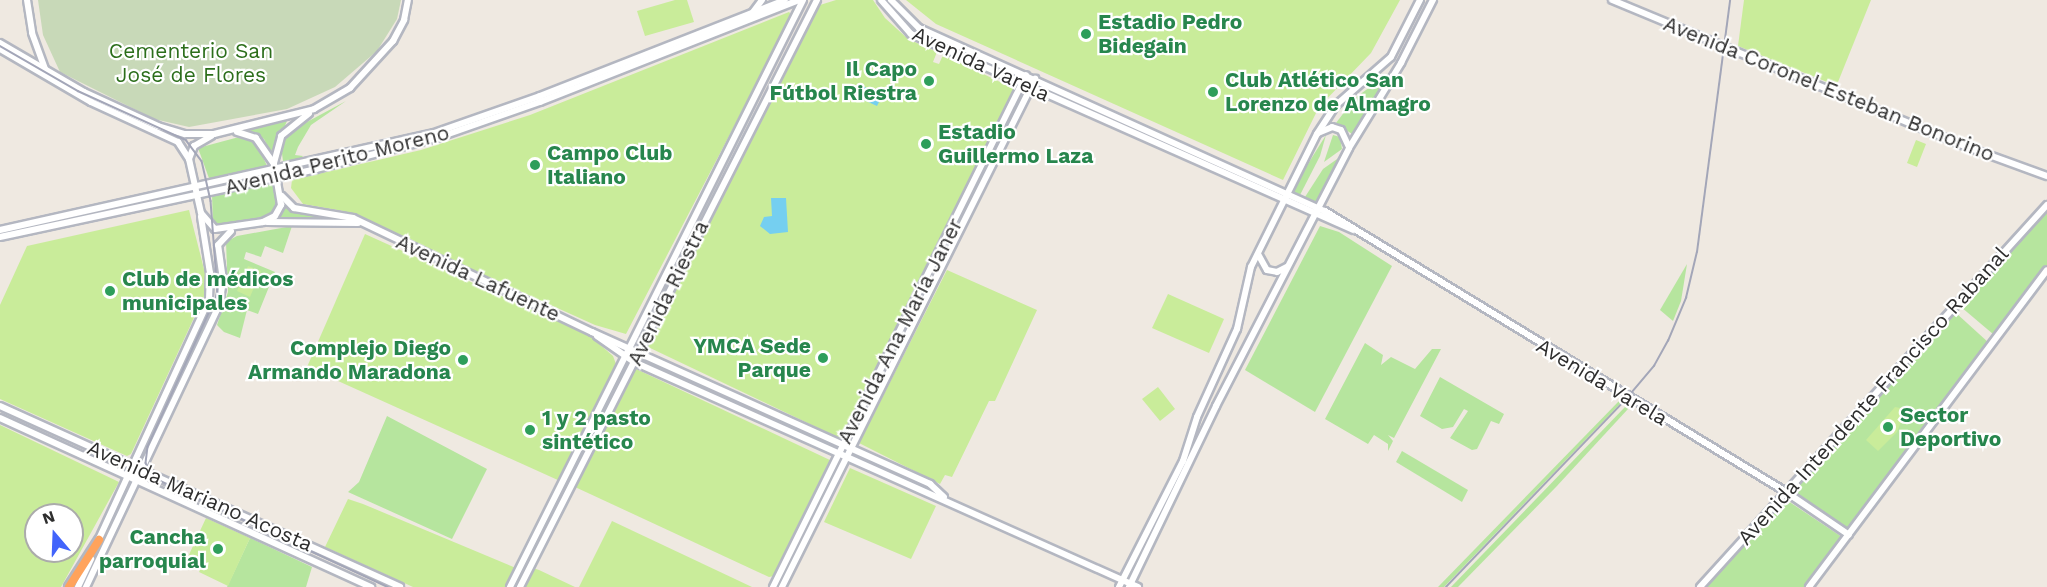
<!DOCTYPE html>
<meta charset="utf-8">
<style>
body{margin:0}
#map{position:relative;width:2047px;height:587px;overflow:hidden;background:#efe9e1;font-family:"Work Sans",sans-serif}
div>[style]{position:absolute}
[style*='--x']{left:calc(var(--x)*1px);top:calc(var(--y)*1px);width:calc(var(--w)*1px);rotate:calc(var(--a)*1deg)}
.green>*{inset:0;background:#b6e59e}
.cemetery>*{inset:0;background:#c8d9b8}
.pitch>*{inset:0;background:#c9ec9a}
.water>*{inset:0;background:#75cff0}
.roads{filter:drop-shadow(2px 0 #b4b7c1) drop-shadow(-2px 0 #b4b7c1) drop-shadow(0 2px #b4b7c1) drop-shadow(0 -2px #b4b7c1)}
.secondary>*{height:6px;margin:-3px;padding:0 3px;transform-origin:3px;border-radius:3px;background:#fff}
.highway>*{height:8px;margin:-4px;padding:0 4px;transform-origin:4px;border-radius:4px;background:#ffa35c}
.tram>*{height:1.5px;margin:-0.75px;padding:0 0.75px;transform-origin:0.75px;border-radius:0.75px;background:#a3a6b8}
.rail>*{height:1.5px;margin:-0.75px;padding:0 0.75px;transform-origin:0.75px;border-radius:0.75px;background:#a3a6b8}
.dots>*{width:16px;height:16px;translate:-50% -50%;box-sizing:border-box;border:3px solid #fff;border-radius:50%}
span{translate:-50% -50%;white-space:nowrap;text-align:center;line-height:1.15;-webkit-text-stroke:4.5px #fff;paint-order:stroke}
.leisure-label{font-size:21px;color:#27864d;font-weight:700}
.left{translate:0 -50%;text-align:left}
.right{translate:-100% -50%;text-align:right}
.park-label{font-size:21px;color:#2c6e1b}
.street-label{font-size:21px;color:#2e2e2e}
.north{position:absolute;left:24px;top:503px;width:60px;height:60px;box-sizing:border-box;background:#fff;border:2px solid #ababab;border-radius:50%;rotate:341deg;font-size:16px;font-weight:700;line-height:24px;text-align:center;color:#2e2e2e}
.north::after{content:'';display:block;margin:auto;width:21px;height:27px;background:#4264fb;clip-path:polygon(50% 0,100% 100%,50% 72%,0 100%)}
</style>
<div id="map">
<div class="green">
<i style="clip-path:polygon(1392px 71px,1352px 134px,1336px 123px,1355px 98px)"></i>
<i style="clip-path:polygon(346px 101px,311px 125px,298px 147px,295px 155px,303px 156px,297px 162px,283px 161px,281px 146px,292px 130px)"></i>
<i style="clip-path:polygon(287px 121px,272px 155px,264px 139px,248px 129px)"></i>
<i style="clip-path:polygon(1326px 135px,1320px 156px,1300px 195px,1291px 191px)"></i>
<i style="clip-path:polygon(1333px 135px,1340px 137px,1342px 149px,1324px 162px)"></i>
<i style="clip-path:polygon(239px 137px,256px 142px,268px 168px,210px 181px,198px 148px)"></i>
<i style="clip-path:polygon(1340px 157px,1316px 203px,1305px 197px,1323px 169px)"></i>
<i style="clip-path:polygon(273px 184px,278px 205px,274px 214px,219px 227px,213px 225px,212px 195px)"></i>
<i style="clip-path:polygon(284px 204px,297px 212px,347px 220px,277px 220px)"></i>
<i style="clip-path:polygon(2047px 210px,2047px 266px,1993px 334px,1961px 307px)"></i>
<i style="clip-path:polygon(292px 226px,283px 253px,265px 246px,261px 257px,246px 252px,244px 259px,275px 272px,258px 314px,247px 310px,240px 338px,224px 332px,217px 325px,228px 292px,226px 242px,237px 236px)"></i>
<i style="clip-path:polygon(1320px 226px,1339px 232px,1392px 266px,1315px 412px,1245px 370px)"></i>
<i style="clip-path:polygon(1687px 264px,1681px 301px,1673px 321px,1660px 310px)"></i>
<i style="clip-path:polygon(1956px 313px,1989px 343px,1851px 528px,1845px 528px,1794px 491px)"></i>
<i style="clip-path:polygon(1365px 343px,1383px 355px,1381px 365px,1391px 357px,1415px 369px,1432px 349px,1441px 349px,1394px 438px,1388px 435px,1393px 441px,1388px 451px,1388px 444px,1374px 435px,1368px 444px,1325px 419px)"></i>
<i style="clip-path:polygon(625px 363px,629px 366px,570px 484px,566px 482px)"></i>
<i style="clip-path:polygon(1440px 377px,1504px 414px,1499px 424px,1491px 421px,1477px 449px,1472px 450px,1450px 438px,1468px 411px,1464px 409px,1453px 427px,1442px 429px,1420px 416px)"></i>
<i style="clip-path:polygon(1619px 401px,1621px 403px,1444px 587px,1438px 587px)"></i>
<i style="clip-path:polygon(1625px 407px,1628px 409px,1556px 487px,1458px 587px,1451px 587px)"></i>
<i style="clip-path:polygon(387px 416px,487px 469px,452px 539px,348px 492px,359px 482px)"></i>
<i style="clip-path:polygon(1402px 451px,1468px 490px,1462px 502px,1396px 462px)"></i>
<i style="clip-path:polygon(559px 496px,562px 498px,517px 587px,512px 587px)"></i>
<i style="clip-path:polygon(1785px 499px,1842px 537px,1804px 587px,1704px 587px)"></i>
<i style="clip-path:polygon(250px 538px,312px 567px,306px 587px,227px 587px)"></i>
</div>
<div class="cemetery">
<i style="clip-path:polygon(38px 0,401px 0,397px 19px,377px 51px,335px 87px,287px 109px,189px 127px,154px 119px,60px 72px,43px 35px)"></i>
</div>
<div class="pitch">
<i style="clip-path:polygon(675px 0,687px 0,694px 22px,645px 36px,637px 11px)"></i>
<i style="clip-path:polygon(836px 0,873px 0,885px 18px,908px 39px,937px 52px,933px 62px,939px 64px,943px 55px,1015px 89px,841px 439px,648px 347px,813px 13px,820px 5px)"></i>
<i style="clip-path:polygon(906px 0,1400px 0,1371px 53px,1319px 107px,1283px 180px,936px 24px)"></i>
<i style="clip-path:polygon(1744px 0,1871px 0,1838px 82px,1832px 84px,1738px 46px)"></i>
<i style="clip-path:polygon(789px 12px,792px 15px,626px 334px,595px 325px,343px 211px,303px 204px,291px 188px,292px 180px,421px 150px,530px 115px)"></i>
<i style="clip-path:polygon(1916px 140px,1926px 144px,1917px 167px,1907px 163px)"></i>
<i style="clip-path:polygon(189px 210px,205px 273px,205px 294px,131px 454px,127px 456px,0 399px,0 305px,27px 246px)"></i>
<i style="clip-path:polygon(365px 234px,590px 336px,613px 356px,616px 364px,560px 481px,307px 367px)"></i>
<i style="clip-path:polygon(248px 266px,261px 271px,250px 297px,237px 291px)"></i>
<i style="clip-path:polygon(947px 270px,1037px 310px,995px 401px,989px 401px,952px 477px,945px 475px,940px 484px,859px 443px)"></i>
<i style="clip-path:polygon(1168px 294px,1224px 319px,1209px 353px,1152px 328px)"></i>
<i style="clip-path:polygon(634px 368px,832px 461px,774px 576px,769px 577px,575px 487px)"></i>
<i style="clip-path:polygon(1158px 387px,1175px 409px,1160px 421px,1142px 399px)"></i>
<i style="clip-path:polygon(1895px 407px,1906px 409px,1897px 432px,1878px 451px,1866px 440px)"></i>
<i style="clip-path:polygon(evenodd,0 425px,119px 482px,61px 587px,0 587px,0 425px,36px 515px,72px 515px,72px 551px,36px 551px,36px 515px)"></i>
<i style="clip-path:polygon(850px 468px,936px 506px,911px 559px,824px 522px)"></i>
<i style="clip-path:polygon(348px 499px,363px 504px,516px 568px,506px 587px,413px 587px,325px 547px)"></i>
<i style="clip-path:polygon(206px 518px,250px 538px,228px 586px,199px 572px,202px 566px,187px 559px)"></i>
<i style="clip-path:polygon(612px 521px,752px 587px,579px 587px)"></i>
<i style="clip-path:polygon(533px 568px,539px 570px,575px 587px,524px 587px)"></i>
</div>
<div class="water">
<i style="clip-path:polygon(859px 84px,882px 96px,877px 106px,853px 95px,853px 87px)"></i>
<i style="clip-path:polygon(771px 198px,786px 198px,788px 232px,770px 234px,760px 226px,764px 217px,772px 216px)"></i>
</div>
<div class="roads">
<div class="secondary">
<i style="--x:27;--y:0;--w:33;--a:81"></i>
<i style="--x:32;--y:33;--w:38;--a:70"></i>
<i style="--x:881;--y:0;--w:45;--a:48.6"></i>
<i style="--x:911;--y:34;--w:484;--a:23.9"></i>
<i style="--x:891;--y:0;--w:40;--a:45"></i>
<i style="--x:919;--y:28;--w:445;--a:24.3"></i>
<i style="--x:1325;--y:211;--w:540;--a:31.36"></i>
<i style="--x:1786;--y:492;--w:76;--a:34.3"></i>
<i style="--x:1612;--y:0;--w:387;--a:22.5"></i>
<i style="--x:1970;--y:148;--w:82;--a:20"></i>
<i style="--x:753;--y:12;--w:15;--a:-53"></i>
<i style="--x:0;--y:43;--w:97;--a:30.3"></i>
<i style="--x:84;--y:92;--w:81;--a:24.7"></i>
<i style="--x:158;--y:126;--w:28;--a:17"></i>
<i style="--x:185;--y:134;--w:29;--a:0"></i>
<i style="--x:214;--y:134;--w:103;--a:-14"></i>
<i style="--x:314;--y:109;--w:42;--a:-30.3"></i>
<i style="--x:350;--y:88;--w:64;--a:-47.5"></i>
<i style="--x:393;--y:41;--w:24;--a:-62"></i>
<i style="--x:404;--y:20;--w:20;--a:-79"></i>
<i style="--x:0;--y:49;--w:105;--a:30.2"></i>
<i style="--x:91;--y:102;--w:96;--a:24.7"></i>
<i style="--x:178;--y:142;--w:20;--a:57"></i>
<i style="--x:189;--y:159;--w:55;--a:77.5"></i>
<i style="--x:201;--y:213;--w:21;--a:49"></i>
<i style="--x:215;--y:229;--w:49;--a:-8.3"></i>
<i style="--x:263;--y:222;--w:13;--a:-27"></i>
<i style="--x:275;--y:216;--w:13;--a:-61"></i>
<i style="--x:281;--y:205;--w:42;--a:-99.7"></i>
<i style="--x:274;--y:164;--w:32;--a:-125"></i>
<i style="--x:256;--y:138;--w:20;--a:-162"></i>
<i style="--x:1318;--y:133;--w:15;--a:-23"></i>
<i style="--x:1332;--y:127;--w:9;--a:18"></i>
<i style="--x:1341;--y:130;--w:19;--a:65"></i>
<i style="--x:189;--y:159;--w:14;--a:-69"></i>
<i style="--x:194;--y:146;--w:20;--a:-30"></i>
<i style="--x:274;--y:163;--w:28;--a:-75"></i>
<i style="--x:281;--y:136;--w:36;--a:-39"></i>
<i style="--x:282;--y:196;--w:17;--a:45"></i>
<i style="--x:294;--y:208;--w:60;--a:9.6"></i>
<i style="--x:353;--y:218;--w:265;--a:25.5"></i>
<i style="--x:592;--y:332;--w:371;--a:24.2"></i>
<i style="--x:930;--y:484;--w:19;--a:43"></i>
<i style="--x:267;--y:222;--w:91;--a:0.6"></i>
<i style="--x:0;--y:230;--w:445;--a:-12.6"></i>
<i style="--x:434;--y:133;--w:112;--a:-19.2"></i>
<i style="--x:540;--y:96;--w:263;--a:-21.4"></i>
<i style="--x:0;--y:237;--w:323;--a:-12.1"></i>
<i style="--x:316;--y:169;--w:125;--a:-14.4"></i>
<i style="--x:437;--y:138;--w:109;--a:-19.3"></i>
<i style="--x:540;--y:102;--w:278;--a:-21.5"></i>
<i style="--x:1258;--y:254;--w:18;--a:61"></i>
<i style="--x:1267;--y:270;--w:10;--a:11"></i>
<i style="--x:1277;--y:272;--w:11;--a:-27"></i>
<i style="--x:597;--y:336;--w:45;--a:35.1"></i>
<i style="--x:634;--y:362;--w:552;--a:24.06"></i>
<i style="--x:0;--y:406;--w:439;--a:24.3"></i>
<i style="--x:0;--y:418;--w:408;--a:24.5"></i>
<i style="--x:98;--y:541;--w:265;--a:-65.3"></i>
<i style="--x:209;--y:300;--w:27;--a:-88"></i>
<i style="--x:210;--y:273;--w:57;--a:-99.1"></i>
<i style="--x:78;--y:587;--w:31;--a:-65"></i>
<i style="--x:86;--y:587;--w:311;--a:-64.7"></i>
<i style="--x:219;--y:306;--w:26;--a:-81"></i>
<i style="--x:223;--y:280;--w:35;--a:-98"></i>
<i style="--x:218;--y:245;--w:19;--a:-47"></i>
<i style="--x:510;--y:587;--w:656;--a:-63.47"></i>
<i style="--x:520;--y:587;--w:658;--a:-63.16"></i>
<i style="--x:773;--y:587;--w:571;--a:-63.7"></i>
<i style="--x:782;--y:587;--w:568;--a:-63.53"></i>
<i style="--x:1119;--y:587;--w:141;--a:-63.1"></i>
<i style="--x:1183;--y:461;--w:46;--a:-72.3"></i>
<i style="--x:1197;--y:417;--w:97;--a:-65.6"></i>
<i style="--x:1237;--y:329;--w:64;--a:-77.3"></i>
<i style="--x:1251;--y:267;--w:148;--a:-63.6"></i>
<i style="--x:1317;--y:134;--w:33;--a:-57"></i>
<i style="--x:1335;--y:106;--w:74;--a:-41.2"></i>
<i style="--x:1391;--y:57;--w:64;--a:-63"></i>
<i style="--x:1129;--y:587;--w:201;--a:-64.3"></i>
<i style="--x:1216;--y:406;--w:290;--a:-62.7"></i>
<i style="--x:1349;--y:148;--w:100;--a:-58.5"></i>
<i style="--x:1401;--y:63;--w:71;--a:-63.1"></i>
<i style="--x:1700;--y:587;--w:516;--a:-47.75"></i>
<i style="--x:1809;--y:587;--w:396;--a:-53.1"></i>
</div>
<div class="highway">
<i style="--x:69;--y:587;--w:56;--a:-57.4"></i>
</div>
</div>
<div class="tram">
<i style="--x:0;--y:46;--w:90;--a:30"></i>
<i style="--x:78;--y:91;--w:119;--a:24.4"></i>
<i style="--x:186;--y:140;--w:26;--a:53"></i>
<i style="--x:202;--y:161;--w:41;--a:77.3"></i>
<i style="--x:211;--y:201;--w:93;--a:85.7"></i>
<i style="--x:218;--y:294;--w:168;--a:114.6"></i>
<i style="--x:148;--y:447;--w:16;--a:97"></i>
<i style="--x:146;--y:463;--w:15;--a:67"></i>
<i style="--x:152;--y:477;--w:260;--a:25"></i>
</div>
<div class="rail">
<i style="--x:1446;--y:587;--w:262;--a:-46.2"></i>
<i style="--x:1627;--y:398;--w:42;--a:-49.8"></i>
<i style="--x:1654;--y:366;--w:29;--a:-61"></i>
<i style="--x:1668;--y:341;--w:47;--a:-67.3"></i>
<i style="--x:1686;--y:298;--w:47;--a:-76.6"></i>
<i style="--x:1697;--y:252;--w:254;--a:-82.5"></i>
</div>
<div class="dots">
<i style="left:1086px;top:34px;background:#2e9e5b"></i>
<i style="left:929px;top:81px;background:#2e9e5b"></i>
<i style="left:1213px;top:92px;background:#2e9e5b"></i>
<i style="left:926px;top:144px;background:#2e9e5b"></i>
<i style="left:535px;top:165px;background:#2e9e5b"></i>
<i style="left:110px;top:291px;background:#2e9e5b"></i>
<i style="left:823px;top:358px;background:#2e9e5b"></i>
<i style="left:463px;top:360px;background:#2e9e5b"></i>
<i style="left:1888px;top:427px;background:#2e9e5b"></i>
<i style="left:530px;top:430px;background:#2e9e5b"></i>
<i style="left:218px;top:549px;background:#2e9e5b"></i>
</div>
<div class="leisure-label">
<span class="left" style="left:1098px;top:34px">Estadio Pedro<br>Bidegain</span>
<span class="right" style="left:917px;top:81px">Il Capo<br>Fútbol Riestra</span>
<span class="left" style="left:1225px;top:92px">Club Atlético San<br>Lorenzo de Almagro</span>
<span class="left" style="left:938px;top:144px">Estadio<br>Guillermo Laza</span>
<span class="left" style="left:547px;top:165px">Campo Club<br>Italiano</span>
<span class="left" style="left:122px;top:291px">Club de médicos<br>municipales</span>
<span class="right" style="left:811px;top:358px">YMCA Sede<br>Parque</span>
<span class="right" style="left:451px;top:360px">Complejo Diego<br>Armando Maradona</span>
<span class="left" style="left:1900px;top:427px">Sector<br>Deportivo</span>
<span class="left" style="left:542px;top:430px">1 y 2 pasto<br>sintético</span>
<span class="right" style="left:206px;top:549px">Cancha<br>parroquial</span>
</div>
<div class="park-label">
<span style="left:191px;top:63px">Cementerio San<br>José de Flores</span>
</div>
<div class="street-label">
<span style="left:981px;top:64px;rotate:25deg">Avenida Varela</span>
<span style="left:1829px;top:89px;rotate:22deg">Avenida Coronel Esteban Bonorino</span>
<span style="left:337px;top:160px;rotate:-14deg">Avenida Perito Moreno</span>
<span style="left:478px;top:278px;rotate:25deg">Avenida Lafuente</span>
<span style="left:668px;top:293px;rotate:-64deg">Avenida Riestra</span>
<span style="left:900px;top:331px;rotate:-63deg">Avenida Ana María Janer</span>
<span style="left:1602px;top:382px;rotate:31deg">Avenida Varela</span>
<span style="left:1873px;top:396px;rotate:-48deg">Avenida Intendente Francisco Rabanal</span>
<span style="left:200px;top:496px;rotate:24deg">Avenida Mariano Acosta</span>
</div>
<div class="north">N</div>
</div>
